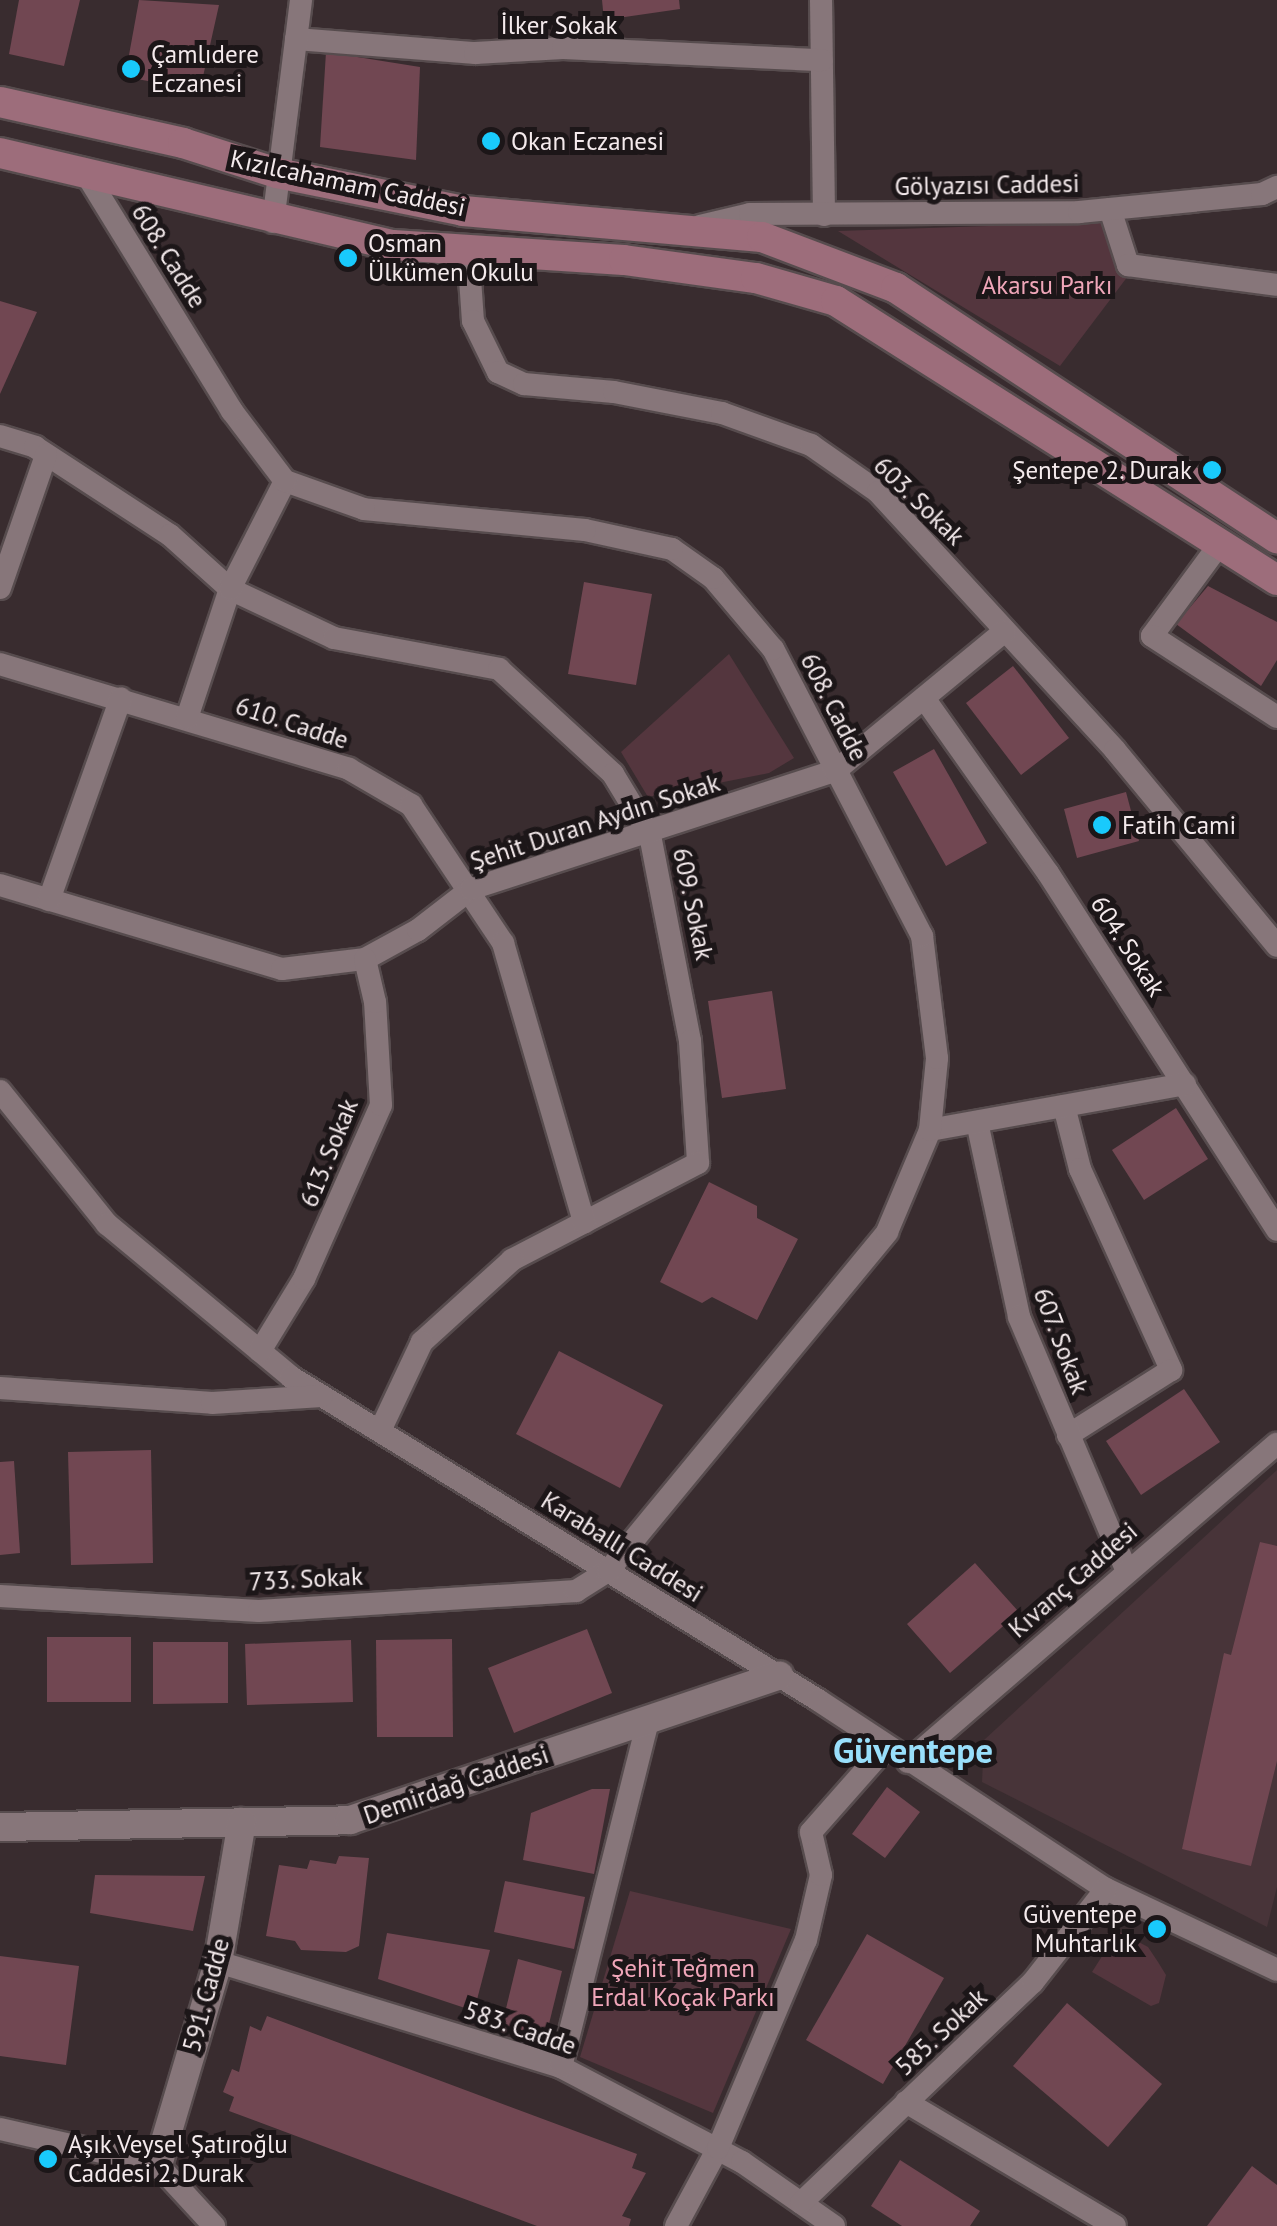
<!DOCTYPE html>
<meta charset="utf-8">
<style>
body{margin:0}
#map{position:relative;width:1277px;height:2226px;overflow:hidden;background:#392c2f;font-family:"PT Sans",sans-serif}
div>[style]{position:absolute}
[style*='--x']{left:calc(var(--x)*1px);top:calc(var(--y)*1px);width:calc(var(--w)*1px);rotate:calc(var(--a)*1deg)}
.built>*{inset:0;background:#483439}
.green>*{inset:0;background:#54363e}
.building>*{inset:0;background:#714752}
.roads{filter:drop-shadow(2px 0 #574c4e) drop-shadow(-2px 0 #574c4e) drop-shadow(0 2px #574c4e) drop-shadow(0 -2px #574c4e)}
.minor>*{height:22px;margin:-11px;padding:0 11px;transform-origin:11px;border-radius:11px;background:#87767a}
.tertiary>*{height:28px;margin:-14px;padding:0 14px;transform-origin:14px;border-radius:14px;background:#87767a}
.secondary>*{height:30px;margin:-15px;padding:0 15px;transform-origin:15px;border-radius:15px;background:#9d6d7b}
.dots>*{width:28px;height:28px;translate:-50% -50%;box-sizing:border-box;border:5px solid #1c1618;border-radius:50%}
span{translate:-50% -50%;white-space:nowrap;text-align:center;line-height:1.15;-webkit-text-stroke:10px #1c1618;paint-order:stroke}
.street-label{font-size:25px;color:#f4eaec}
.poi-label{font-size:25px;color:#f4eaec}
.left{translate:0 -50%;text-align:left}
.right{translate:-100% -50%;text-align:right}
.park-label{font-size:25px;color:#f0a6b9}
.district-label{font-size:35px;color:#99dffb;font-weight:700}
</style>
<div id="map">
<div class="built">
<i style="clip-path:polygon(1277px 1470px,1277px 1887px,1267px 1927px,982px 1782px,984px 1740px)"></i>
</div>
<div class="green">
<i style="clip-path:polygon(1105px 222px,1128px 276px,1060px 366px,838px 231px)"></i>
<i style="clip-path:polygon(729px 654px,794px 758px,769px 773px,648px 797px,621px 752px)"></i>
<i style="clip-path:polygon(630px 1891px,791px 1929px,713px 2113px,580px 2057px)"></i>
<i style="clip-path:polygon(1118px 1931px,1148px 1947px,1158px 1962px,1166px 1975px,1159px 2003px,1151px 2006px,1092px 1972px)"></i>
</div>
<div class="building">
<i style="clip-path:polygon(19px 0,80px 0,64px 66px,9px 54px)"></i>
<i style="clip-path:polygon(139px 0,219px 5px,200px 90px,125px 77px)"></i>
<i style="clip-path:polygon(602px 0,679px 0,680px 9px,604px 20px)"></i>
<i style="clip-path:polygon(326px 52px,420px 67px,416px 160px,320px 147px)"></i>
<i style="clip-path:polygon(0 301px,37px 312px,0 394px)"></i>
<i style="clip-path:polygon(584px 582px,652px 594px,636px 685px,568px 674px)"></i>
<i style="clip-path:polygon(1208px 586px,1277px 622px,1277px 660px,1261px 686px,1176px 624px)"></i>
<i style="clip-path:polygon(1013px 666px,1069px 738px,1021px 775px,966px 703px)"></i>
<i style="clip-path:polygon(934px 749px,987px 843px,946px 866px,893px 772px)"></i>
<i style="clip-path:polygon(1126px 792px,1139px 841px,1077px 858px,1064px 809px)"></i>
<i style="clip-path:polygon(772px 991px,786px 1089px,722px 1098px,708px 1001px)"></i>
<i style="clip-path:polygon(1176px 1108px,1208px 1159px,1144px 1200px,1112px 1150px)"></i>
<i style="clip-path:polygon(709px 1182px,757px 1206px,757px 1218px,798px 1239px,757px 1320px,712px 1297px,702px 1303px,660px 1282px)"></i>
<i style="clip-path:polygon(559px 1351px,663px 1405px,620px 1488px,516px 1434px)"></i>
<i style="clip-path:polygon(1184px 1389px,1220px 1442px,1141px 1495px,1106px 1441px)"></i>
<i style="clip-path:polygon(151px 1450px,153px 1563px,71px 1565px,68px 1452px)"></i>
<i style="clip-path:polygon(14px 1461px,20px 1553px,0 1555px,0 1462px)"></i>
<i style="clip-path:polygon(1260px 1542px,1277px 1546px,1277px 1761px,1251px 1866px,1182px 1849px,1224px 1653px,1231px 1655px)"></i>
<i style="clip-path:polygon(975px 1563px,1019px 1612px,950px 1673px,907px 1624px)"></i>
<i style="clip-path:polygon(587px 1629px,612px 1693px,514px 1733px,488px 1668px)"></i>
<i style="clip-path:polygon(47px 1637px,131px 1637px,131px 1702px,47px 1702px)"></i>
<i style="clip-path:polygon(452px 1639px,453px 1737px,377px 1737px,376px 1640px)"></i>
<i style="clip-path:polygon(351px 1640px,353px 1702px,247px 1705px,245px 1644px)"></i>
<i style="clip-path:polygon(153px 1642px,228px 1642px,228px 1703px,153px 1704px)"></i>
<i style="clip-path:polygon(887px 1787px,920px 1812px,885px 1858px,852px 1834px)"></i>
<i style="clip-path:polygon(592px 1789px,610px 1789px,594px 1874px,523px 1860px,531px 1813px)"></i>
<i style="clip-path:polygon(339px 1856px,369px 1858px,359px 1946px,346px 1952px,301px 1950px,295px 1941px,266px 1936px,279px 1865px,307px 1869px,310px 1860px,336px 1864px)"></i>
<i style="clip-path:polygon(95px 1875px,205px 1876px,193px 1931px,90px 1913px)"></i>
<i style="clip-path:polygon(505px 1881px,585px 1897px,574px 1949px,494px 1932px)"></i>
<i style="clip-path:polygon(387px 1933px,490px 1950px,474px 2011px,378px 1979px)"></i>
<i style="clip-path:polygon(867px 1934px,944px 1978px,883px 2084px,806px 2040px)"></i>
<i style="clip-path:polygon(0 1956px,79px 1966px,66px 2065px,0 2056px)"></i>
<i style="clip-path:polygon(518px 1959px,562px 1971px,546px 2036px,502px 2025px)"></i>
<i style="clip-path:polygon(1067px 2003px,1162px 2084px,1108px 2147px,1013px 2066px)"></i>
<i style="clip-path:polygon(267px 2016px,637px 2154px,632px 2168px,646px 2173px,622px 2216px,631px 2219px,629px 2226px,537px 2226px,229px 2111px,234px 2097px,223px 2092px,232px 2069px,239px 2072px,250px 2026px,261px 2031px)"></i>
<i style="clip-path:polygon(900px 2160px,980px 2211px,970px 2226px,902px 2226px,871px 2206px)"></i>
<i style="clip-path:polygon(1252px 2166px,1277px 2185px,1277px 2226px,1207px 2226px)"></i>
</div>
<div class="roads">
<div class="minor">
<i style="--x:821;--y:0;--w:215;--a:89.2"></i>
<i style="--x:296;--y:39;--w:180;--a:4.5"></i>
<i style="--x:475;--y:53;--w:88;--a:-3.3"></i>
<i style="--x:563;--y:48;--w:259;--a:2.7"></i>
<i style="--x:1110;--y:209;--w:59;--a:72.2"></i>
<i style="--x:1128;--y:265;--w:150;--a:7.6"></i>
<i style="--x:273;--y:222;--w:224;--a:-82.8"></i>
<i style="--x:700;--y:226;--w:51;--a:-13.5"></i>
<i style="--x:750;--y:214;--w:329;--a:-0.3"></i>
<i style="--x:1079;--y:212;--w:184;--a:-5.6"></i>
<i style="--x:1262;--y:194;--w:17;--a:-25"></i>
<i style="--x:468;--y:250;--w:71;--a:86"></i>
<i style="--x:473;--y:321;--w:57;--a:63.9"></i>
<i style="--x:498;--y:372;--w:29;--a:25"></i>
<i style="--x:524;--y:384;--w:90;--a:5.1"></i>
<i style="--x:614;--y:392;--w:110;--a:11"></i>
<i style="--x:722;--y:413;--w:95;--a:19.8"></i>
<i style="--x:811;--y:445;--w:82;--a:35"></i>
<i style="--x:878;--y:492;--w:350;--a:47.4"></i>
<i style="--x:1115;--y:750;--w:254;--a:50.4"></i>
<i style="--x:0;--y:436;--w:37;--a:17"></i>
<i style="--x:35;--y:447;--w:161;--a:33.1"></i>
<i style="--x:170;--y:535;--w:81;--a:42"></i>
<i style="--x:230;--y:589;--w:115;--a:25.2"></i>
<i style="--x:334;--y:638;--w:168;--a:10.6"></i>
<i style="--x:499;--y:669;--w:155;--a:42.6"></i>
<i style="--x:613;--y:774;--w:71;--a:58.8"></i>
<i style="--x:650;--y:835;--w:210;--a:79"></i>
<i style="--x:690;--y:1041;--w:122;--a:86.2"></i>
<i style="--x:698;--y:1163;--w:210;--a:152.5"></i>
<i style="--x:512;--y:1260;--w:122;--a:137.7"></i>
<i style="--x:422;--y:1342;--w:98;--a:115.3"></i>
<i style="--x:1219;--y:545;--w:113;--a:126.4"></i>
<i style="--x:1152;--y:636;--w:149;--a:32.9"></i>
<i style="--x:0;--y:588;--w:141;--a:-70.9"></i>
<i style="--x:0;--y:664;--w:364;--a:16.7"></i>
<i style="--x:349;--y:769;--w:72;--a:30.1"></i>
<i style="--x:411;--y:805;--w:166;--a:56.3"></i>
<i style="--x:503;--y:943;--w:291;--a:73.8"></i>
<i style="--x:924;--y:698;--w:214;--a:54.7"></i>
<i style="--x:1048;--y:873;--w:424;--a:57.3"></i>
<i style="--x:187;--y:718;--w:136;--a:-71.6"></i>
<i style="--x:230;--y:589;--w:121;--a:-63"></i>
<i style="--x:0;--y:885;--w:294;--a:16.6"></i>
<i style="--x:282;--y:969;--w:84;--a:-6.9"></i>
<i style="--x:365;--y:959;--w:60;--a:-28.7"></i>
<i style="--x:418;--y:930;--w:67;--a:-37.7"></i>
<i style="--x:471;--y:889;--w:383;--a:-18"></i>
<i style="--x:835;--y:771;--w:220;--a:-39.5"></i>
<i style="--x:49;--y:900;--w:214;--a:-70.4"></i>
<i style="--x:0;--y:1091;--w:171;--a:51.2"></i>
<i style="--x:107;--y:1224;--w:239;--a:39.7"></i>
<i style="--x:291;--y:1377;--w:618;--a:31.5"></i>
<i style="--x:818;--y:1700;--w:344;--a:33.3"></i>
<i style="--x:1106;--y:1889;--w:189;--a:25.3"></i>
<i style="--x:1064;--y:1106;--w:65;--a:75.7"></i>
<i style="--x:1080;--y:1169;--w:221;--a:65.6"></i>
<i style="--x:1171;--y:1370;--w:122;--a:147.7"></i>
<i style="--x:977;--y:1122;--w:199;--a:77.8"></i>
<i style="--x:1019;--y:1317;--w:274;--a:67"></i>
<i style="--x:930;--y:1130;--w:259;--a:-10.2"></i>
<i style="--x:260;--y:1351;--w:84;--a:-58.6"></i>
<i style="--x:304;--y:1279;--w:190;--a:-66.1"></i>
<i style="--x:381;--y:1105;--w:103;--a:-93.3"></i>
<i style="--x:375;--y:1002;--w:44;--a:-103.1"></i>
<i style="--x:0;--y:1388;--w:213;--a:4"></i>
<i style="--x:212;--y:1403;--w:110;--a:-3.6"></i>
<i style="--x:0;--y:1596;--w:259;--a:3.3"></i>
<i style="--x:259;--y:1611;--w:318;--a:-3.6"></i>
<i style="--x:576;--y:1591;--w:38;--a:-32"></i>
<i style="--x:608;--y:1571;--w:439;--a:-50.5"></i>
<i style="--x:887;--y:1232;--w:111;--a:-67.1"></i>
<i style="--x:930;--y:1130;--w:72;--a:-84.4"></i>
<i style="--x:937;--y:1058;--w:123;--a:-97"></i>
<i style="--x:922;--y:936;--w:323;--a:-117.4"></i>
<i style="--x:773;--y:649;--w:93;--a:-130.2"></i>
<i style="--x:713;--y:578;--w:50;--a:-144.7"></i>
<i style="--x:672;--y:549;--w:89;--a:-167.7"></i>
<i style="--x:585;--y:530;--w:222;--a:-174.6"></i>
<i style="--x:364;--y:509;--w:84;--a:-160.5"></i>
<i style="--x:285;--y:481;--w:88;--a:-127.1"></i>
<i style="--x:232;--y:411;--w:284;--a:-121.6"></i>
<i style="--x:908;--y:1762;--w:487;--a:-40.8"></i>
<i style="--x:218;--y:1962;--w:359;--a:17"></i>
<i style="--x:561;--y:2067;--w:204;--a:27.7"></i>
<i style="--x:742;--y:2162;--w:112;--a:34.8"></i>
<i style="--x:561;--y:2067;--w:358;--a:-75.9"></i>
<i style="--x:906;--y:2102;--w:243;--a:30.7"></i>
<i style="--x:0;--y:2129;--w:162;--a:12.8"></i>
<i style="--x:158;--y:2165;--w:83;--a:47.4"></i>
<i style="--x:801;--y:2203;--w:320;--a:-43.6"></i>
<i style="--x:1033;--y:1982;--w:118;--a:-51.9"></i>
<i style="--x:676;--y:2226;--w:89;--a:-61.7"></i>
<i style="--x:718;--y:2148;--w:226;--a:-67.1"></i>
<i style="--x:806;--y:1940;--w:67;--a:-77"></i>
<i style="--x:821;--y:1875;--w:44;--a:-103.1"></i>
<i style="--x:811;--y:1832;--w:113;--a:-48.6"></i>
</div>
<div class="tertiary">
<i style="--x:0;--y:1827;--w:350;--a:-1.1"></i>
<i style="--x:350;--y:1820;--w:453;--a:-18.6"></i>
<i style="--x:158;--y:2165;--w:212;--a:-73.5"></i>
<i style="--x:218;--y:1962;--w:142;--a:-80.3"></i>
</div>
<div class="secondary">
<i style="--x:0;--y:102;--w:188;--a:12.6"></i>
<i style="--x:183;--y:143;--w:99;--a:17.7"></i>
<i style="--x:277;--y:173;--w:190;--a:11.5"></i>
<i style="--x:463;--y:211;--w:300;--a:5"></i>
<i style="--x:762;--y:237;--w:143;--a:20.8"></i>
<i style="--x:896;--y:288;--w:456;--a:33.3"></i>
<i style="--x:0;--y:153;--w:404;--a:13.2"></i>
<i style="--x:393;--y:245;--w:231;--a:3.7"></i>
<i style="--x:624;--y:260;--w:133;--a:7.8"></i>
<i style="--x:756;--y:278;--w:83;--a:16"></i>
<i style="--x:836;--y:301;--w:522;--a:32.32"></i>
</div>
</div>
<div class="dots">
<i style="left:131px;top:69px;background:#19cafc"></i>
<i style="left:491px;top:141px;background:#19cafc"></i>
<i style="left:348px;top:258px;background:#19cafc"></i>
<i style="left:1212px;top:470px;background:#19cafc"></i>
<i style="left:1102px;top:825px;background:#19cafc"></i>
<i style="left:1157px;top:1929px;background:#19cafc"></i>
<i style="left:48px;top:2159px;background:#19cafc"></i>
</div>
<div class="street-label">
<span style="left:559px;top:25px">İlker Sokak</span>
<span style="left:348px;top:183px;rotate:12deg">Kızılcahamam Caddesi</span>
<span style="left:987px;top:185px;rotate:-1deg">Gölyazısı Caddesi</span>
<span style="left:169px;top:256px;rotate:58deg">608. Cadde</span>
<span style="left:919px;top:501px;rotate:44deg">603. Sokak</span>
<span style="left:834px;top:707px;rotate:63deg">608. Cadde</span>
<span style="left:292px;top:723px;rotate:18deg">610. Cadde</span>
<span style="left:595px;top:822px;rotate:-18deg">Şehit Duran Aydın Sokak</span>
<span style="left:693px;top:904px;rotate:78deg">609. Sokak</span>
<span style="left:1128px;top:946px;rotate:57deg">604. Sokak</span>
<span style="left:329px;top:1153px;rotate:-68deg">613. Sokak</span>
<span style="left:1061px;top:1341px;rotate:69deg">607. Sokak</span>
<span style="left:622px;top:1547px;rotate:32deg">Karaballı Caddesi</span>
<span style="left:306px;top:1579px;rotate:-3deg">733. Sokak</span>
<span style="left:1073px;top:1580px;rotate:-41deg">Kıvanç Caddesi</span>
<span style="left:456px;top:1785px;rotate:-19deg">Demirdağ Caddesi</span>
<span style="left:206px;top:1995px;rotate:-75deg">591. Cadde</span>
<span style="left:520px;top:2028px;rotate:19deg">583. Cadde</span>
<span style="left:941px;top:2032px;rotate:-43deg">585. Sokak</span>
</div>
<div class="poi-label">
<span class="left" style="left:151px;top:69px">Çamlıdere<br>Eczanesi</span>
<span class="left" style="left:511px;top:141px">Okan Eczanesi</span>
<span class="left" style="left:368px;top:258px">Osman<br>Ülkümen Okulu</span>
<span class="right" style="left:1192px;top:470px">Şentepe 2. Durak</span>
<span class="left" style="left:1122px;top:825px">Fatih Cami</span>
<span class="right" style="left:1137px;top:1929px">Güventepe<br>Muhtarlık</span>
<span class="left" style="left:68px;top:2159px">Aşık Veysel Şatıroğlu<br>Caddesi 2. Durak</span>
</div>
<div class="park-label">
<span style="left:1047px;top:285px">Akarsu Parkı</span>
<span style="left:683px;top:1983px">Şehit Teğmen<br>Erdal Koçak Parkı</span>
</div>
<div class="district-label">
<span style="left:913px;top:1750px">Güventepe</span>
</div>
</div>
